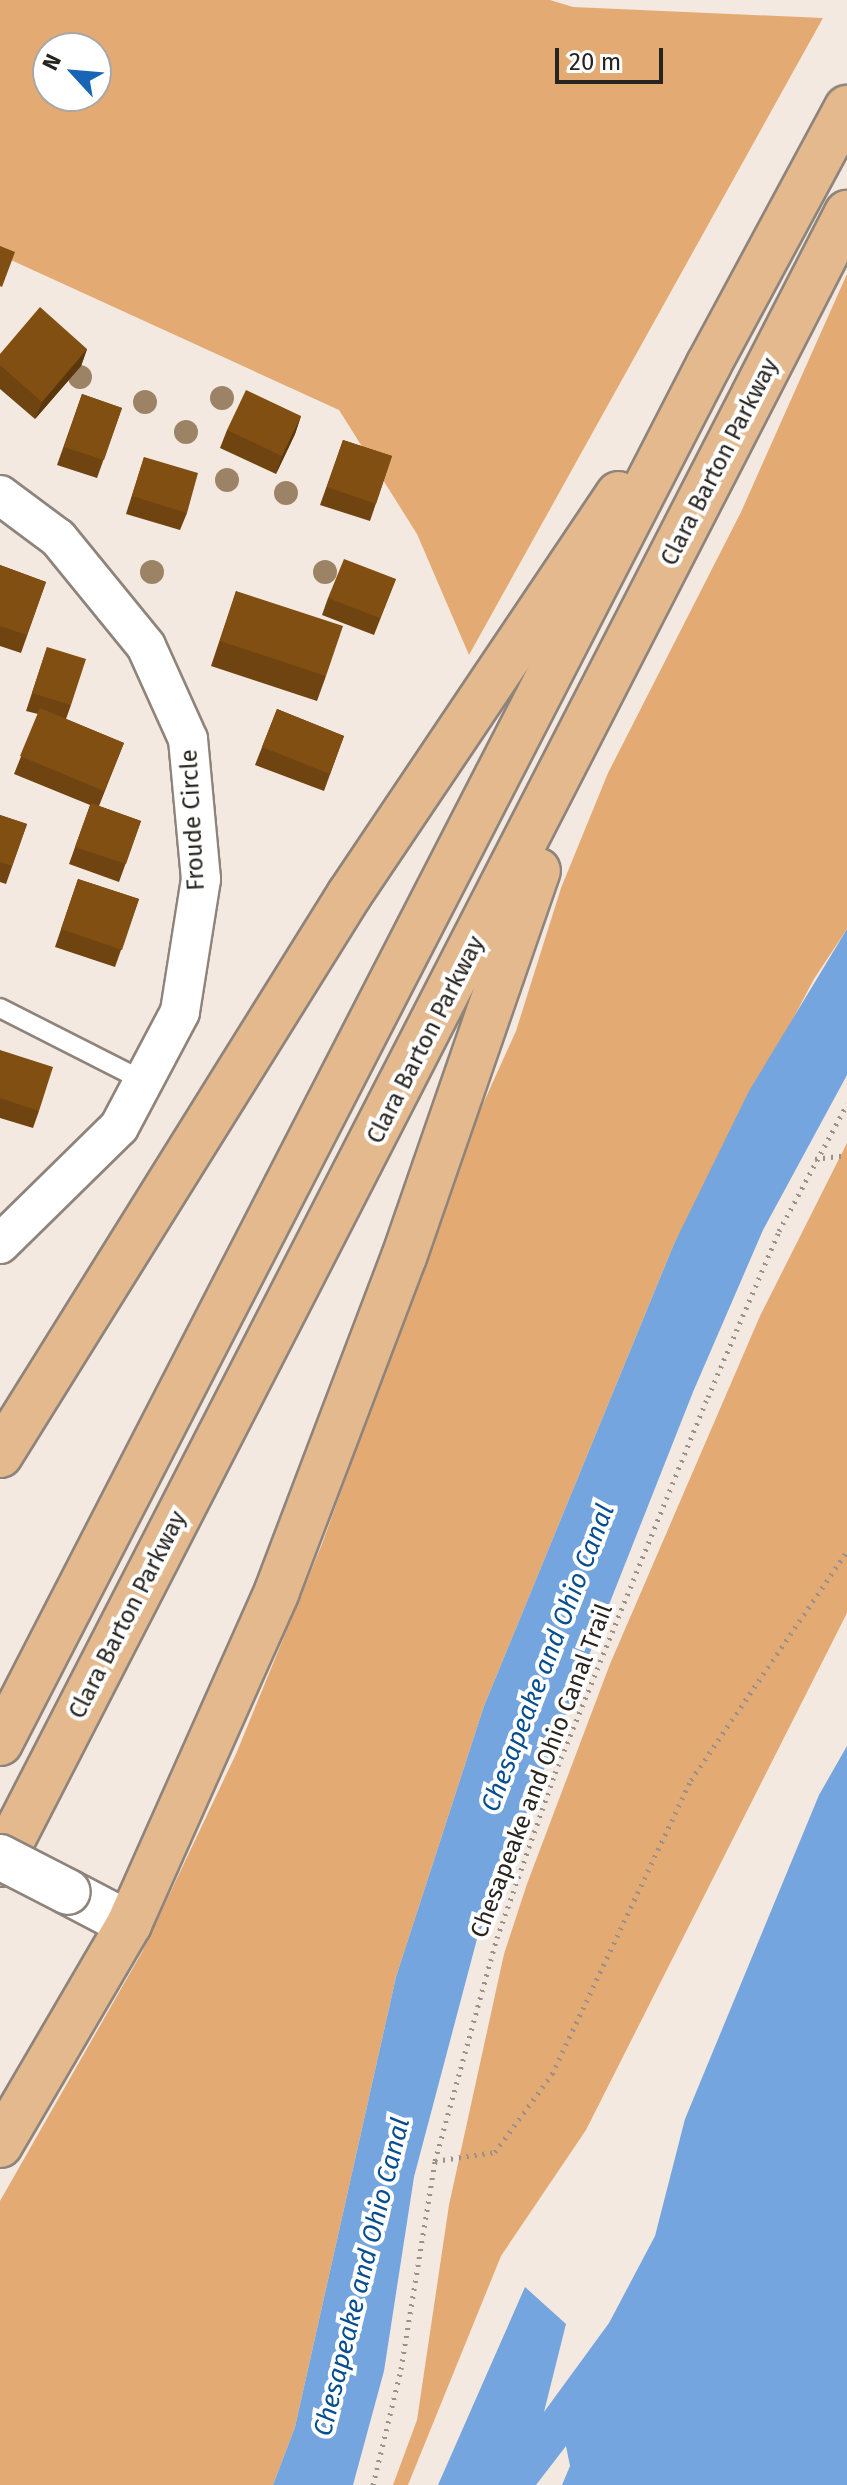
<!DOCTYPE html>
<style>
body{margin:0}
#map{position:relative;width:847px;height:2485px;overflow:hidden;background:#f4e9e0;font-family:"Fira Sans",sans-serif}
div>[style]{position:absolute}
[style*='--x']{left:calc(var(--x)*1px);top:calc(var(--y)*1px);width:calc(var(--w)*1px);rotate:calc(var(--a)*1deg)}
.forest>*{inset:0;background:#e4aa73}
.water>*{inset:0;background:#75a5de}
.path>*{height:5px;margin-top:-2.5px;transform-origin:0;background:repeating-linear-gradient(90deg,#99918a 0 2px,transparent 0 8px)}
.roads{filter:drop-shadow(2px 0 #8e847c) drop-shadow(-2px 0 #8e847c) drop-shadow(0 2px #8e847c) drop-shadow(0 -2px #8e847c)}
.service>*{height:18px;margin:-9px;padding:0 9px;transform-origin:9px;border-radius:9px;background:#fff}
.minor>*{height:38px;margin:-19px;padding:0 19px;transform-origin:19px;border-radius:19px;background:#fff}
.secondary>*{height:44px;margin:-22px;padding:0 22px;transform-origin:22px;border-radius:22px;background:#fff}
.primary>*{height:44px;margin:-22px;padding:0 22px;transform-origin:22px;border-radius:22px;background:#e4b98d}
.bridges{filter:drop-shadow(2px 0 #8e847c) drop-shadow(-2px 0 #8e847c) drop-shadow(0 2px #8e847c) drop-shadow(0 -2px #8e847c)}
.secondary-bridge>*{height:44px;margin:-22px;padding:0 22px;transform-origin:22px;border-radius:22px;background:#fff}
.trees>*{width:24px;height:24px;margin:-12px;border-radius:50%;background:#9d8366}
.wall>*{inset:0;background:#704410}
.shaded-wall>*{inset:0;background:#5b370d}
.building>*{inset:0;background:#824f13}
span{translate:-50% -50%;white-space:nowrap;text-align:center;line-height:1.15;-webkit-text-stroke:8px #fff;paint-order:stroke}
.street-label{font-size:24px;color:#27231f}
.water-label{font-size:26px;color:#064d91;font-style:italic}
.north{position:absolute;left:32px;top:32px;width:80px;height:80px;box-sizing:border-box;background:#fff;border:2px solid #a9a7a5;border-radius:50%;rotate:296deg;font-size:22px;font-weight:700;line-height:32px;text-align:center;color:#27231f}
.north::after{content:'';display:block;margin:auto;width:28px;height:36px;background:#1965b5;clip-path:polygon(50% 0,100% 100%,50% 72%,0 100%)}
.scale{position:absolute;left:555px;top:48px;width:108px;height:36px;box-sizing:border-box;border:4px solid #27231f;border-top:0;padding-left:10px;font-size:24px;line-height:28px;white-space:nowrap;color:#27231f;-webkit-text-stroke:6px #fff;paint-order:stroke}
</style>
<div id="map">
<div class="forest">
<i style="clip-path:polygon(evenodd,0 0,550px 0,573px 7px,823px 18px,469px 655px,417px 534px,339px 410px,0 255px,0 0,48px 48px,96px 48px,96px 96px,48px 96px,48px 48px)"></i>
<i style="clip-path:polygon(847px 274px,847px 929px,814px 979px,674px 1244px,484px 1706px,396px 1977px,295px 2427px,273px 2485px,0 2485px,0 2201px,142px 1952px,236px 1754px,322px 1544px,472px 1128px,516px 1031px,561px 888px,608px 773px,741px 512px)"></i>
<i style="clip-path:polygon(847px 1143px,847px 1613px,586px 2130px,501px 2256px,408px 2485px,393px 2485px,417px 2420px,449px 2205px,504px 1954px,527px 1884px,610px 1664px,760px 1316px)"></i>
</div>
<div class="water">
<i style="clip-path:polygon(847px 929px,847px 1075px,763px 1230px,693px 1392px,477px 1939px,414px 2177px,384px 2371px,353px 2485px,273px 2485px,295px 2427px,396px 1977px,484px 1706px,674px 1244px,749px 1091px)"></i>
<i style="clip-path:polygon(847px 1746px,847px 2485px,562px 2485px,570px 2466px,566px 2446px,536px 2485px,438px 2485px,525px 2287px,566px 2324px,544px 2412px,609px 2323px,655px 2236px,685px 2119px,819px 1795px)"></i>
</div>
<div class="path">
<i style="--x:815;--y:1159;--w:32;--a:-7"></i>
<i style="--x:435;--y:2161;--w:61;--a:-8.5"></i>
<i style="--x:495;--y:2152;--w:97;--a:-53.8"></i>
<i style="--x:552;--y:2074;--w:325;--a:-64.7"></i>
<i style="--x:691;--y:1780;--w:277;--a:-55.7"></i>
<i style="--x:373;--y:2485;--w:119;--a:-76.4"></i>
<i style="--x:401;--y:2369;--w:211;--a:-80.7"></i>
<i style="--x:435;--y:2161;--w:231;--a:-74.5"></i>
<i style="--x:497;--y:1938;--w:175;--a:-70.6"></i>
<i style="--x:555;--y:1773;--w:406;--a:-67.9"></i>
<i style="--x:708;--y:1397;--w:181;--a:-66.8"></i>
<i style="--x:779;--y:1231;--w:144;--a:-61.8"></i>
</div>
<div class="roads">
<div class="service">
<i style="--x:0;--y:1008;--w:161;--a:26.9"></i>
</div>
<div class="minor">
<i style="--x:0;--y:495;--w:72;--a:36.6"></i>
<i style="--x:58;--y:538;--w:139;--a:50.8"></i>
<i style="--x:146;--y:646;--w:102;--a:65.7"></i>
<i style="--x:188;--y:739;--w:141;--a:84.7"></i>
<i style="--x:201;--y:879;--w:135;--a:99"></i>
<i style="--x:180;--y:1012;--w:130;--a:117.9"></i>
<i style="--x:119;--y:1127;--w:167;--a:135.5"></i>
</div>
<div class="secondary">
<i style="--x:68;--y:1892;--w:69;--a:27.7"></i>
</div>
<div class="primary">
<i style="--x:0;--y:1455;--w:660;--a:-58.07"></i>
<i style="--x:349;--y:895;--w:483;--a:-56.1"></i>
<i style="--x:0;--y:1743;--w:1551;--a:-62.79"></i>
<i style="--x:709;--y:364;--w:291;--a:-61.7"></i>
<i style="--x:0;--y:1864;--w:1856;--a:-62.84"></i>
<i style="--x:0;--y:2145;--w:256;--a:-59.7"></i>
<i style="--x:129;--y:1924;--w:364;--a:-66"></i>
<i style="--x:277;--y:1591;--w:357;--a:-69.2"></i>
<i style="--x:404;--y:1257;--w:409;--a:-70.9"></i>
</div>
</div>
<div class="bridges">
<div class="secondary-bridge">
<i style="--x:0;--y:1857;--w:76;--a:27.2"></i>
</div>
</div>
<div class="trees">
<i style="left:80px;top:377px"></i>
<i style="left:222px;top:398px"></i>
<i style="left:145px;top:402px"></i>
<i style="left:186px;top:432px"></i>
<i style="left:227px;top:480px"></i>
<i style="left:286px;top:493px"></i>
<i style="left:152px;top:572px"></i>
<i style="left:325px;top:572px"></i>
</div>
<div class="wall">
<i style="clip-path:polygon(87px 349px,81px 366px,35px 419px,0 389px,0 354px)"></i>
<i style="clip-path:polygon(82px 394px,122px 408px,97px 478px,57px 465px)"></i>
<i style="clip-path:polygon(301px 416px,295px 434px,276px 474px,220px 448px,227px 430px)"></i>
<i style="clip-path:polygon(343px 440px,392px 456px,370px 521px,320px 505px)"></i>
<i style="clip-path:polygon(144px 457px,187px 513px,180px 530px,126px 514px)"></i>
<i style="clip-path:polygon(0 565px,46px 582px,21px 653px,0 646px)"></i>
<i style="clip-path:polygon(396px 579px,374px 635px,322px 615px,328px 598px)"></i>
<i style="clip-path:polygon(236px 591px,326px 676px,317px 701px,211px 666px)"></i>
<i style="clip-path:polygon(47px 647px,71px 705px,66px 719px,124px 743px,99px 806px,141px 821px,119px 882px,69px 864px,90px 805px,14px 774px,38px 714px,26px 711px)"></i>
<i style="clip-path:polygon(277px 709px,344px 736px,324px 791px,255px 765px)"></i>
<i style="clip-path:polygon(0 815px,27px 824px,6px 884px,0 882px)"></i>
<i style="clip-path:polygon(78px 879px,139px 899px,115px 967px,55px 947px)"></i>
<i style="clip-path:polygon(0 1050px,39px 1111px,33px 1128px,0 1118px)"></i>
</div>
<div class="shaded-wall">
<i style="clip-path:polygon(87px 349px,81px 366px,35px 419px,42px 402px)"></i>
<i style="clip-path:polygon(301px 416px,295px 434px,276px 474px,282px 456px)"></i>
</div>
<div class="building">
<i style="clip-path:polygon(0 246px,15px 252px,2px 287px,0 286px)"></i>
<i style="clip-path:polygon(40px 307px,87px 349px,42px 402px,0 365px,0 354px)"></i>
<i style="clip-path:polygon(246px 390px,301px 416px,282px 456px,227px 430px)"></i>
<i style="clip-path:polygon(82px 394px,122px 408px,104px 460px,64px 447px)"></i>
<i style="clip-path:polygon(343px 440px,392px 456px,376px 504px,327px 487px)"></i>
<i style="clip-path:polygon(144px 457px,198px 473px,187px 513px,132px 496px)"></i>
<i style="clip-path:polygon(344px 559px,396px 579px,380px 618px,328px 598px)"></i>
<i style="clip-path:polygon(0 565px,46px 582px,27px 635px,0 626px)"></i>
<i style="clip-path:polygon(236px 591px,343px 626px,326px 676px,220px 641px)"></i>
<i style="clip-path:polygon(47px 647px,86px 659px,71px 705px,32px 693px)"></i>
<i style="clip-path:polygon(40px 708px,124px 743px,104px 791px,20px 756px)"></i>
<i style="clip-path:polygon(277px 709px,344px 736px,330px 774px,262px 747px)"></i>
<i style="clip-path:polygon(91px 803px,141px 821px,126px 864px,75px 847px)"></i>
<i style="clip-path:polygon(0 815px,27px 824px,12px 866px,0 862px)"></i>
<i style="clip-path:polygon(78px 879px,139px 899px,122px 950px,61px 929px)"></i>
<i style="clip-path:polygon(0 1050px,53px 1067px,39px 1111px,0 1098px)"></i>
</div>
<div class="street-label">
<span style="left:720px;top:462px;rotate:-63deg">Clara Barton Parkway</span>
<span style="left:193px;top:820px;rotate:-93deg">Froude Circle</span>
<span style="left:426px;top:1040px;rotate:-63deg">Clara Barton Parkway</span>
<span style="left:128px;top:1615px;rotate:-63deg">Clara Barton Parkway</span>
<span style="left:542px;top:1771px;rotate:-69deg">Chesapeake and Ohio Canal Trail</span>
</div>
<div class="water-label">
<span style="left:548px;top:1658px;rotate:-69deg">Chesapeake and Ohio Canal</span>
<span style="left:362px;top:2277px;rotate:-76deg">Chesapeake and Ohio Canal</span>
</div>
<div class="north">N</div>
<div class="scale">20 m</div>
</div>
